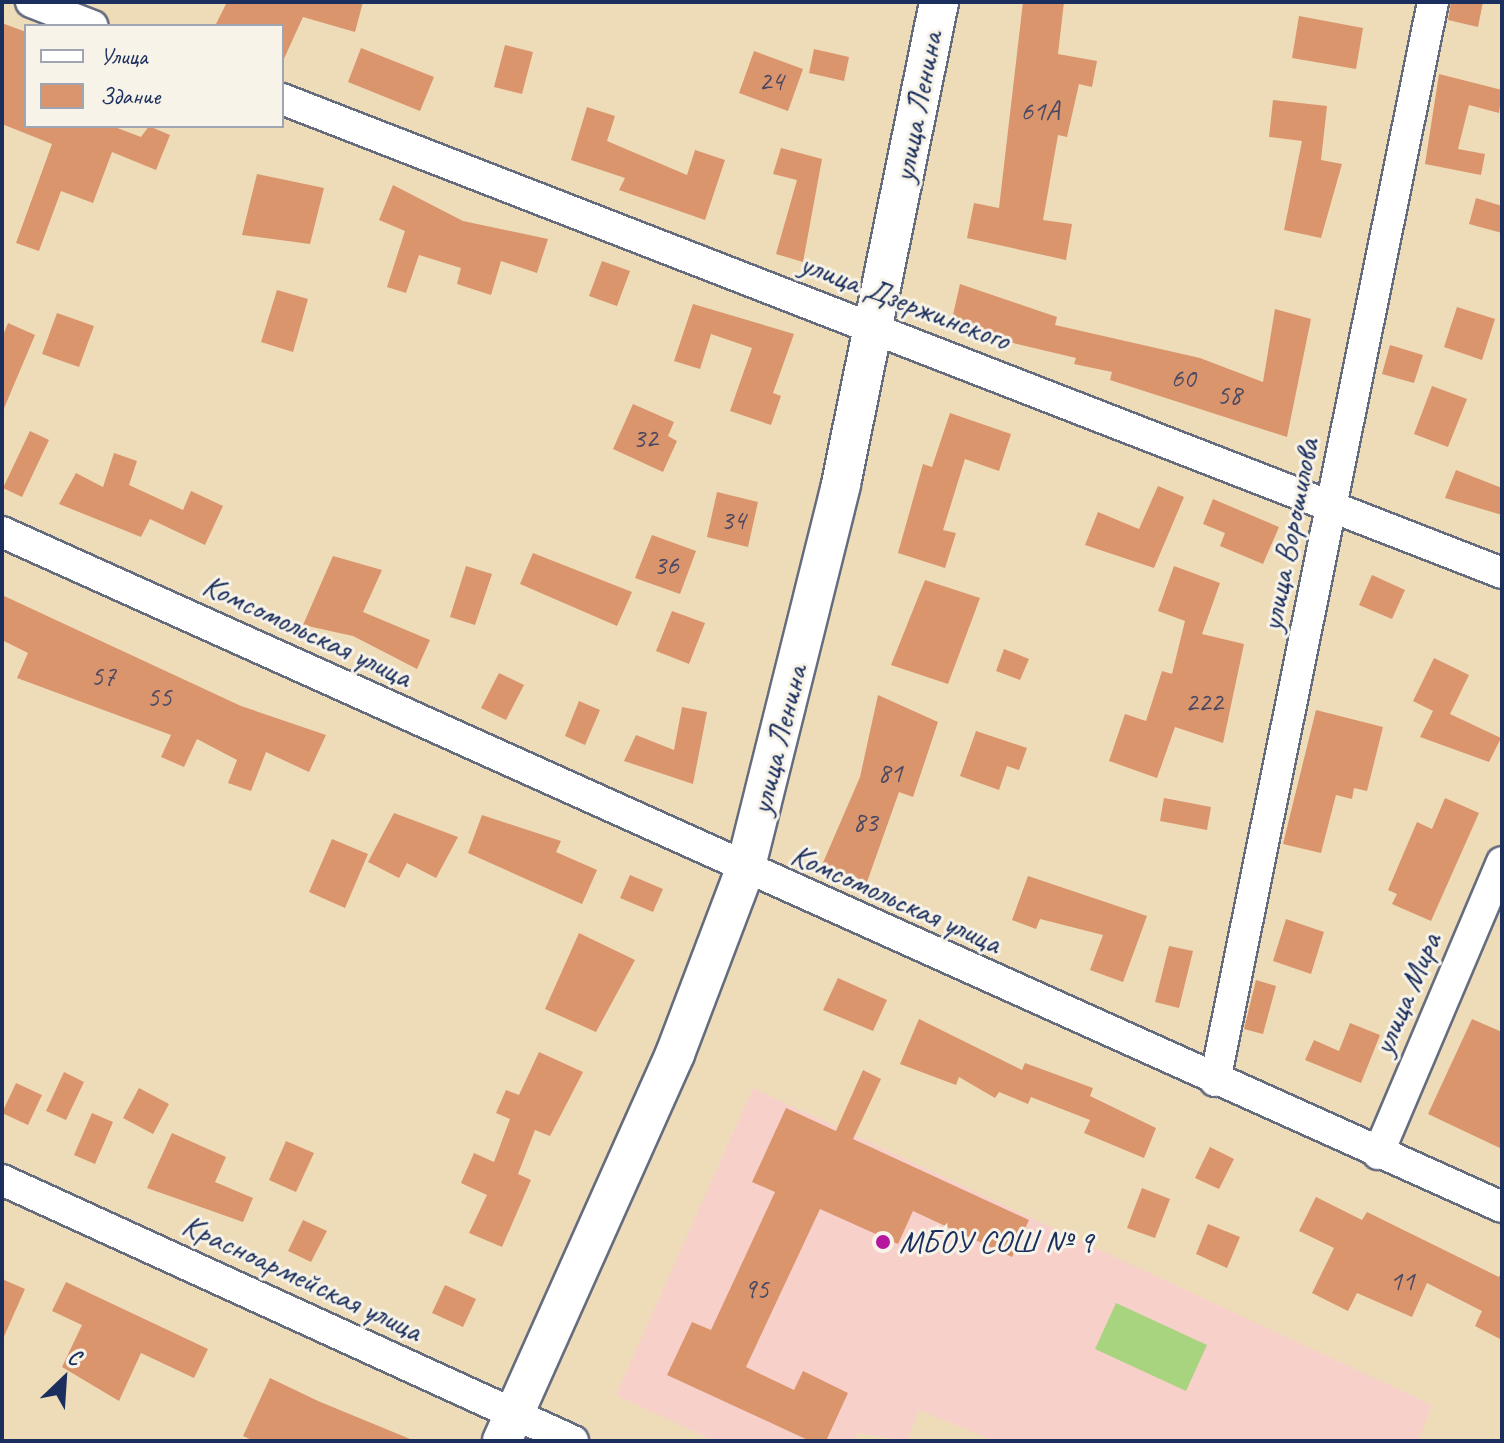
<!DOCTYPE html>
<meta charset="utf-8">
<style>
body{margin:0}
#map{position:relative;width:1504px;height:1443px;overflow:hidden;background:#eedcb9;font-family:Caveat,sans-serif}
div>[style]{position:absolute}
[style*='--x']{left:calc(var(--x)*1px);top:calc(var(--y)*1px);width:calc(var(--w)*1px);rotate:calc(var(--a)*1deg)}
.built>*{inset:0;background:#f7d0ca}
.green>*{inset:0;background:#a8d37f}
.building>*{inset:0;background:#da956d}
.roads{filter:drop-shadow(2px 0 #656c7e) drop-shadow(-2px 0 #656c7e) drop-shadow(0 2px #656c7e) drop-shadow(0 -2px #656c7e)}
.minor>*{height:30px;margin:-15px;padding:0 15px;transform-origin:15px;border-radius:15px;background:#fff}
.tertiary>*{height:38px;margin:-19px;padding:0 19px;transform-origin:19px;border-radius:19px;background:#fff}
.dots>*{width:22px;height:22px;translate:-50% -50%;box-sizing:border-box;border:4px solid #f7f3e8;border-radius:50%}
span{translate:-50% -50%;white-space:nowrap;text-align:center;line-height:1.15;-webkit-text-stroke:6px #f7f3e8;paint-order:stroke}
.number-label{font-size:28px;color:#4b4862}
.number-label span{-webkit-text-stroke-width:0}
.street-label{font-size:32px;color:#1b2f5e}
.poi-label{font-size:32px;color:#1b2f5e}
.left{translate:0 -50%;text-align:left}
.frame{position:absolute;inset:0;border:4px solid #1b2f5e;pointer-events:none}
.legend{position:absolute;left:24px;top:24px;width:260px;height:104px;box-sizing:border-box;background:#f7f3e8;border:2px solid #9fa5b1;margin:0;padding:10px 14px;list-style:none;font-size:24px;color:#1b2f5e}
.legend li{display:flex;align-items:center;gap:16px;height:40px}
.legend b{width:40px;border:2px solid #9fa5b1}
.north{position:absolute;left:24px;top:1339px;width:80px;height:80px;-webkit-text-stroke:6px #f7f3e8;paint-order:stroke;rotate:25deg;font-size:22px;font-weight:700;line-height:32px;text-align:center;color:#1b2f5e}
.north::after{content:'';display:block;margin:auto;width:28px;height:36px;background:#1b2f5e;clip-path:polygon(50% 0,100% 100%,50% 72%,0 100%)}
</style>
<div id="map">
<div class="built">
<i style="clip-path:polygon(753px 1088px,1432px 1405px,1418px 1441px,995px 1441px,919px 1410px,907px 1441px,857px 1433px,854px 1441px,714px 1441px,616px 1395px)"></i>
</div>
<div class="green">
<i style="clip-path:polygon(1116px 1303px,1207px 1345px,1186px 1391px,1095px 1349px)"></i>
</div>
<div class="building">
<i style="clip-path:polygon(227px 2px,363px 2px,355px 32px,303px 17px,282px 63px,282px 26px,215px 26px)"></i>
<i style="clip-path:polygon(1023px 2px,1064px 2px,1058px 54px,1097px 61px,1092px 87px,1079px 84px,1067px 137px,1058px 135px,1043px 220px,1072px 224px,1066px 260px,967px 238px,974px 203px,999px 208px)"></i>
<i style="clip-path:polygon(1451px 2px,1483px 2px,1478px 27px,1448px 20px)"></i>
<i style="clip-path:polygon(1299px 16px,1363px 28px,1356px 69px,1292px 58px)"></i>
<i style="clip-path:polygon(2px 23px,26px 32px,26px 126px,112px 126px,141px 137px,149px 126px,170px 135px,156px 170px,112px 152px,93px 203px,61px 191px,39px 251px,16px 243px,52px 144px,2px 124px)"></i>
<i style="clip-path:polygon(505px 45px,533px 52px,522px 94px,494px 87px)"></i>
<i style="clip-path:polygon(361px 48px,434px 77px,420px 111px,348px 82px)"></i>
<i style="clip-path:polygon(814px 49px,849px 57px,844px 81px,809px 73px)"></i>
<i style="clip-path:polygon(754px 51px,803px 69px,788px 111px,739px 93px)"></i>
<i style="clip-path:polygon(1439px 74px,1502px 90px,1499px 113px,1469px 105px,1458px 149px,1485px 154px,1481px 175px,1425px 164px)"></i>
<i style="clip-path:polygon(1273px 100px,1327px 106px,1321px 160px,1342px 164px,1321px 238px,1284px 230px,1302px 141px,1269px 137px)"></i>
<i style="clip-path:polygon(587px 107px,615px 116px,607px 141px,687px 175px,695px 150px,725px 160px,705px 220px,619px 190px,625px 178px,571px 160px)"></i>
<i style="clip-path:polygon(781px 148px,822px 159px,803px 262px,776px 254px,797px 180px,773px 174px)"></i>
<i style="clip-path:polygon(257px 174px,324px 188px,310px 244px,242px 235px)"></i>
<i style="clip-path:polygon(393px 185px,463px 221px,548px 239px,537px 273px,501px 261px,491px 295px,457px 284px,461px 268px,419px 255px,406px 293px,387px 287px,405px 231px,379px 220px)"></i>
<i style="clip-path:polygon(1476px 198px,1502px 206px,1502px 233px,1469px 224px)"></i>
<i style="clip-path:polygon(602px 261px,630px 271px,617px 306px,589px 296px)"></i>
<i style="clip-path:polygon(960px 284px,1057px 317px,1055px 325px,1200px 358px,1263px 382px,1275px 309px,1311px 319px,1287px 437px,1110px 380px,1112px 372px,1074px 364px,1076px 358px,950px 328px)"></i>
<i style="clip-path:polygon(277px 290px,308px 299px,293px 352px,261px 342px)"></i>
<i style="clip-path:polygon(693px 304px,794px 334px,773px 393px,781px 396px,771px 425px,730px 411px,752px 348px,711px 334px,700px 369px,674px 361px)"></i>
<i style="clip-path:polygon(1457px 307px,1495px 319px,1482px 360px,1444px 347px)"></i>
<i style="clip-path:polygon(57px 313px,94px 326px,79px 367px,42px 354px)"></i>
<i style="clip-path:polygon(8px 323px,35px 335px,2px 413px,2px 338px)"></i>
<i style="clip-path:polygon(1390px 345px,1423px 355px,1414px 383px,1382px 374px)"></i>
<i style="clip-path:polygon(1432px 386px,1467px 399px,1448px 447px,1414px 434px)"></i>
<i style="clip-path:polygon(633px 404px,674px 422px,668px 436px,677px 441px,663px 472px,613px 449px)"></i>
<i style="clip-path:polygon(950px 413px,1011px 434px,999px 471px,965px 459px,943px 530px,956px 533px,945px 568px,898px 553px,923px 464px,932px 467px)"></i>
<i style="clip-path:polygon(30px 431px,49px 440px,22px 497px,3px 488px)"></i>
<i style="clip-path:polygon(114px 453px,137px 461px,129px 485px,183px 510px,191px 491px,223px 506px,205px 545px,150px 519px,141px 537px,59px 504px,76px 473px,103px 487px)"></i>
<i style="clip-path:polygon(1456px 470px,1502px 488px,1502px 515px,1445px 498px)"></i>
<i style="clip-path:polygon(1158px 486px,1184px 497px,1154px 568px,1085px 545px,1098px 512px,1139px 529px)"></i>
<i style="clip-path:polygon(717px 492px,758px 502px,748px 547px,707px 537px)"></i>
<i style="clip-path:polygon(1213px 499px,1279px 527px,1263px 564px,1220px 546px,1225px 533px,1203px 524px)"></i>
<i style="clip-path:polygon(652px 535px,696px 551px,680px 594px,635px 578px)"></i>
<i style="clip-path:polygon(533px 553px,632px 592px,617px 626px,520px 584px)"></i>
<i style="clip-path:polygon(333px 556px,382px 570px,363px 612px,430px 640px,417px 669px,353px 636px,303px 625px)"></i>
<i style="clip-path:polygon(466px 566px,492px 574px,475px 625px,450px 617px)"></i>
<i style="clip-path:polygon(1174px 566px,1220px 583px,1202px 634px,1244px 644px,1223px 743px,1175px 727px,1157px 778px,1109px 761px,1125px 714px,1146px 721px,1162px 671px,1172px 674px,1185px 621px,1158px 611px)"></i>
<i style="clip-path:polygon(1372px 575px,1405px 590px,1392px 619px,1359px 605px)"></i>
<i style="clip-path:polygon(925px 580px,980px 598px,948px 684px,891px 665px)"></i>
<i style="clip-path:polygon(2px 595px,241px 706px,326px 735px,309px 772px,266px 752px,251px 791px,228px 783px,237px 760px,197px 739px,184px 767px,161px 757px,171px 735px,17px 678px,28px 653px,2px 640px)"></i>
<i style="clip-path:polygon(672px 611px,705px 623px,689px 664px,656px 651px)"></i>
<i style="clip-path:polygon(1004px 649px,1029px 659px,1020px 680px,996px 671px)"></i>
<i style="clip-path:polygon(1434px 658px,1469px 675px,1450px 714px,1501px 738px,1489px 762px,1420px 737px,1433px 711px,1413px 701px)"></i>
<i style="clip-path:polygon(499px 673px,524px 685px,506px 720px,481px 708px)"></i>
<i style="clip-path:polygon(878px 695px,938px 722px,913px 797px,899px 792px,867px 882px,822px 865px,860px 777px)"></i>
<i style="clip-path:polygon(579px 701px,600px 710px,585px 745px,565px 736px)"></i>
<i style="clip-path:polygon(682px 707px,707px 712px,693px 784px,624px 761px,636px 735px,674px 750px)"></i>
<i style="clip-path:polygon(1316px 710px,1383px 727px,1367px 791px,1354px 788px,1352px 799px,1336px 795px,1321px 853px,1283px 844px)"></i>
<i style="clip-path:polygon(976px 731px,1027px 748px,1019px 770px,1007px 766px,999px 790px,960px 776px)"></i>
<i style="clip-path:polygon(1164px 798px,1211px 807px,1207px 830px,1160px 821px)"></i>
<i style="clip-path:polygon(1445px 798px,1479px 813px,1431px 921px,1392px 904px,1397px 894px,1388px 890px,1417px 822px,1432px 829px)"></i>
<i style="clip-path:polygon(394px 813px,458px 837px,436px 878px,407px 863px,399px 878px,368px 862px)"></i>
<i style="clip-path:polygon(482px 815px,561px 841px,556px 852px,597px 870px,582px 904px,468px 853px)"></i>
<i style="clip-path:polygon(332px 839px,368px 854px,345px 908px,309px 892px)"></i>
<i style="clip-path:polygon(630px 875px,663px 889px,653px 912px,620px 898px)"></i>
<i style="clip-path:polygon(1028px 876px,1147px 916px,1123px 982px,1090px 970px,1103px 935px,1040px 919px,1036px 929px,1012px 920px)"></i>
<i style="clip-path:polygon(1286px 919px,1324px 932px,1311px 974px,1273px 961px)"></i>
<i style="clip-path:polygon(579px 933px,635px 960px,596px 1032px,545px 1009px)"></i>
<i style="clip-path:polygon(1169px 946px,1193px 951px,1179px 1008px,1155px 1002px)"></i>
<i style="clip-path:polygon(838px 978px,887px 1000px,873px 1031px,823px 1010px)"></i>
<i style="clip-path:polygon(1256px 980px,1276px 986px,1263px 1034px,1244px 1029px)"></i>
<i style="clip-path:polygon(919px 1019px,1022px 1070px,1025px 1063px,1093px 1088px,1090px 1096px,1156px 1128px,1144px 1158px,1084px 1133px,1090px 1120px,1031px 1097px,1028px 1104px,999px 1092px,995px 1098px,959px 1077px,956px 1085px,900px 1064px)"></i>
<i style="clip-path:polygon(1472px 1019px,1502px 1032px,1502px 1149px,1428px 1114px)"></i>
<i style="clip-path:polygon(1350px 1023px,1380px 1035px,1361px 1083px,1305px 1060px,1314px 1040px,1339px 1051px)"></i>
<i style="clip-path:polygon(539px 1052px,583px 1072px,550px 1136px,535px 1130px,518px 1174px,531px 1180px,502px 1247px,469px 1233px,487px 1195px,461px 1183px,474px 1153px,494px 1162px,510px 1119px,496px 1113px,506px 1090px,519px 1095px)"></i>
<i style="clip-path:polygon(863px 1070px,881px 1079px,853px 1139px,1029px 1220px,1012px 1257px,913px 1211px,898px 1244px,820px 1209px,746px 1367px,794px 1390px,803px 1371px,848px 1393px,826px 1441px,810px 1441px,667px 1375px,692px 1322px,711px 1330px,775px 1192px,752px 1182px,786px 1108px,836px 1131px)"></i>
<i style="clip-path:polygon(64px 1072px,84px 1082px,66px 1120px,46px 1111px)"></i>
<i style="clip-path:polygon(16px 1083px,42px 1095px,28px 1125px,2px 1113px)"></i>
<i style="clip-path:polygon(139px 1088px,169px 1104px,153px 1134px,123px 1118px)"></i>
<i style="clip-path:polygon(92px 1113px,113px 1122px,95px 1164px,74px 1155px)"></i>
<i style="clip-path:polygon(172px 1133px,226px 1157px,215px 1182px,253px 1198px,243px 1222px,147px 1188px)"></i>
<i style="clip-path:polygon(286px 1141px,314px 1153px,296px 1192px,269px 1180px)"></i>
<i style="clip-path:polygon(1210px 1147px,1234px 1159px,1219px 1189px,1195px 1178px)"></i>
<i style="clip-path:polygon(1142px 1188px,1170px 1199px,1155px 1238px,1127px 1228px)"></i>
<i style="clip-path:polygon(1316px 1197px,1362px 1220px,1367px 1212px,1499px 1277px,1502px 1270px,1502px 1340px,1475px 1326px,1482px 1311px,1427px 1283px,1412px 1317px,1357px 1293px,1348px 1311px,1312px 1293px,1334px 1248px,1299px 1231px)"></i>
<i style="clip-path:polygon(303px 1220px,327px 1231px,311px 1262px,288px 1251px)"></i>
<i style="clip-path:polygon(1208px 1224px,1240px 1237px,1227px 1268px,1196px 1254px)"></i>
<i style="clip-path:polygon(2px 1279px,25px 1289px,2px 1341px)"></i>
<i style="clip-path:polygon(66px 1282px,208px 1349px,194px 1378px,141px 1353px,119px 1401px,62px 1367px,82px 1325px,52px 1311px)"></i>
<i style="clip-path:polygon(445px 1285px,476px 1299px,463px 1327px,432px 1313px)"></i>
<i style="clip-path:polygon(270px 1378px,318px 1401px,415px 1441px,254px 1441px,243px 1436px)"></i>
</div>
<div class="roads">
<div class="minor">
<i style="--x:31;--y:2;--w:66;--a:21.2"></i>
<i style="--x:282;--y:99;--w:1309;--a:21.23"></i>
<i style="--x:2;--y:532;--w:1645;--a:24.23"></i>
<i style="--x:1215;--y:1081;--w:1101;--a:-78.58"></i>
<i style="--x:1378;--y:1154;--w:317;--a:-67"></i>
<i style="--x:2;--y:1180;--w:628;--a:24.56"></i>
</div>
<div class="tertiary">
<i style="--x:502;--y:1441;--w:424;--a:-65.9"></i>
<i style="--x:675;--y:1054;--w:197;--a:-69.2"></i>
<i style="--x:745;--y:870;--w:398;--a:-76"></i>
<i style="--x:841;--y:484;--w:492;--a:-78.5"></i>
</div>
</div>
<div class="dots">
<i style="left:883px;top:1242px;background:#b5179e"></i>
</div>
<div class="number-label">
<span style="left:771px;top:81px">24</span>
<span style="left:1040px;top:111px">61А</span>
<span style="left:1183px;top:378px">60</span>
<span style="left:1229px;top:395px">58</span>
<span style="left:645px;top:438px">32</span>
<span style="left:733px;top:520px">34</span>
<span style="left:666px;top:565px">36</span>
<span style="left:103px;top:676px">57</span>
<span style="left:159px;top:697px">55</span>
<span style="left:1204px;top:702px">222</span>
<span style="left:890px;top:773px">81</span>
<span style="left:865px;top:822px">83</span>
<span style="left:1402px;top:1281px">11</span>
<span style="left:756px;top:1289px">95</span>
</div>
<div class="street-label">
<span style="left:918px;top:107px;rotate:-79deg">улица Ленина</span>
<span style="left:905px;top:302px;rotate:21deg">улица Дзержинского</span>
<span style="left:1290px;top:535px;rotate:-79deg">улица Ворошилова</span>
<span style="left:307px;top:631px;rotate:25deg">Комсомольская улица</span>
<span style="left:779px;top:740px;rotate:-76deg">улица Ленина</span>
<span style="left:896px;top:899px;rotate:24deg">Комсомольская улица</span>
<span style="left:1407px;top:994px;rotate:-67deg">улица Мира</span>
<span style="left:302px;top:1278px;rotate:25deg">Красноармейская улица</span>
</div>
<div class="poi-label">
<span class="left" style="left:899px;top:1242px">МБОУ СОШ № 9</span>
</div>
<div class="frame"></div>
<ul class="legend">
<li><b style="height:10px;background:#fff"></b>Улица</li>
<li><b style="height:22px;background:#da956d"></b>Здание</li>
</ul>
<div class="north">С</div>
</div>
